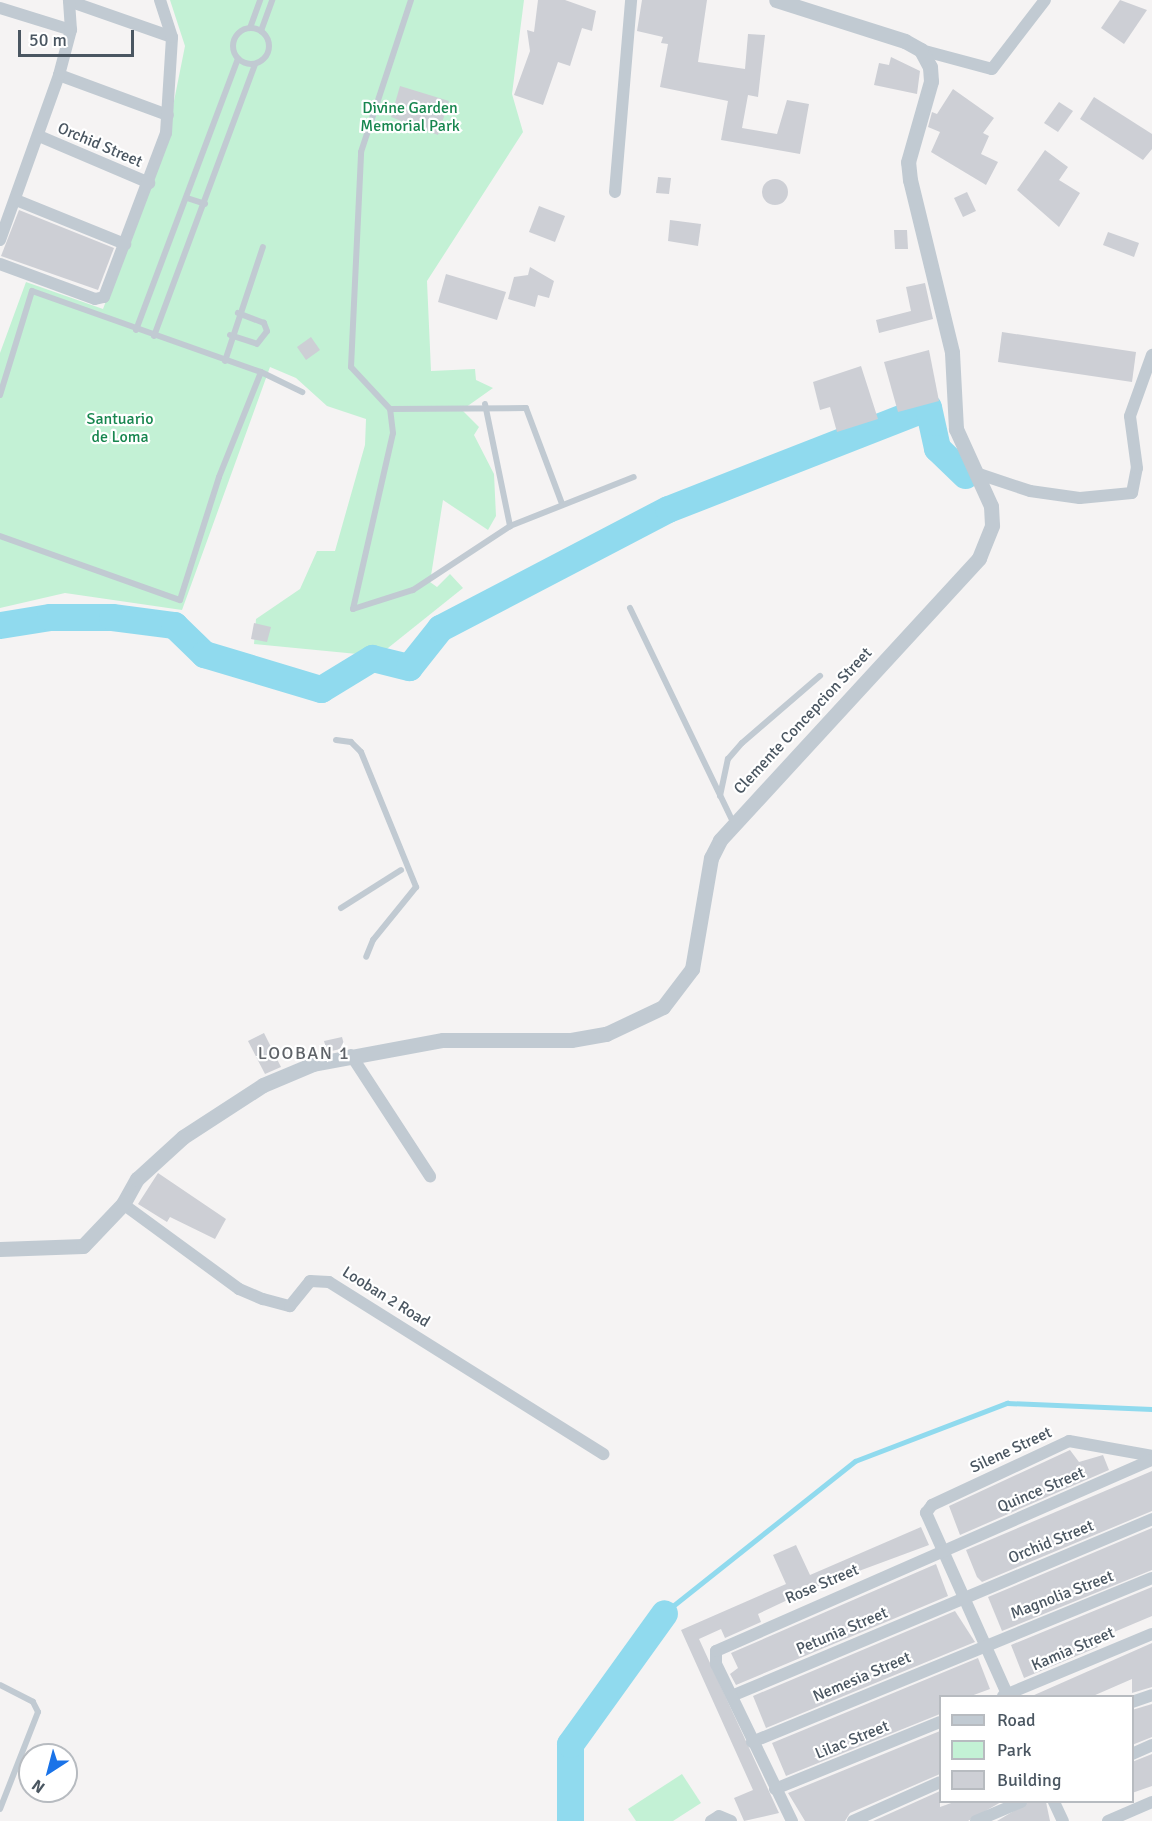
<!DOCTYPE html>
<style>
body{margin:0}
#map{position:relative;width:1152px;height:1821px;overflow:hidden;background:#f5f3f3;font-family:Signika,sans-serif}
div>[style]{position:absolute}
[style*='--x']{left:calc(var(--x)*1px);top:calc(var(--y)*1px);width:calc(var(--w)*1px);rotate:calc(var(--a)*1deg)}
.green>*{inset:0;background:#c3f1d5}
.stream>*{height:4.5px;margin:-2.25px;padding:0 2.25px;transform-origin:2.25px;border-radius:2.25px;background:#90daee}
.river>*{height:27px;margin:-13.5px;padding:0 13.5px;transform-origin:13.5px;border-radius:13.5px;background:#90daee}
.building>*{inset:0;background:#cdcfd5}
.round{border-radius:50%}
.service>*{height:6px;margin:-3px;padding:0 3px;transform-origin:3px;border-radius:3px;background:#c1cad2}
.service>.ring{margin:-3px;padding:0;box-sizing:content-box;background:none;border:6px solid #c1cad2;border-radius:50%}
.minor>*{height:12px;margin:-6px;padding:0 6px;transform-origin:6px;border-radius:6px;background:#c1cad2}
.tertiary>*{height:15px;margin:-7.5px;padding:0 7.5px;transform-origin:7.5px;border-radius:7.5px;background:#c1cad2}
span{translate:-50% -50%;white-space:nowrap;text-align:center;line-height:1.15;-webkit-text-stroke:4.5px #fff;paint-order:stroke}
.park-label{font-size:16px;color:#17864f}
.street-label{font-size:16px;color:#4a5661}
.neighbourhood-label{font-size:18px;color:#5f6368;letter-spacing:1.5px}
.legend{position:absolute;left:939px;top:1695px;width:195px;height:108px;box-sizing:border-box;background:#fff;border:2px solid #b7bbc0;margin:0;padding:8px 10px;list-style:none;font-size:18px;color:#4a5661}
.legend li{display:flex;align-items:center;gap:12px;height:30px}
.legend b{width:30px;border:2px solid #b7bbc0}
.north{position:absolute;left:18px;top:1743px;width:60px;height:60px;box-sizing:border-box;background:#fff;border:2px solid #b7bbc0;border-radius:50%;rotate:216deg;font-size:16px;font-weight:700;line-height:24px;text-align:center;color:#4a5661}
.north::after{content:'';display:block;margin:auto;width:21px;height:27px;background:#1a73e8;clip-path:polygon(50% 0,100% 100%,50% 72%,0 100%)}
.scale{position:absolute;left:18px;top:30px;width:116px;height:27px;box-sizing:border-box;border:3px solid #4a5661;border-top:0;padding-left:8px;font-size:18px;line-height:21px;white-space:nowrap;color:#4a5661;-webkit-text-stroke:4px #fff;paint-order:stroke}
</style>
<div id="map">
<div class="green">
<i style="clip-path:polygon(170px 0,524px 0,512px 94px,523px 132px,427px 281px,431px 371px,475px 369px,476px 380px,493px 388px,462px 410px,479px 427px,474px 435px,494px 474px,496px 516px,488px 530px,443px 500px,430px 582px,437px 587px,450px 574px,463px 588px,378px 656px,254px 644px,256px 619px,300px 589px,317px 551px,335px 551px,365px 445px,366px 419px,327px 406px,296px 378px,270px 367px,182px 610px,65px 593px,0 608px,0 353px,26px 282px,103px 309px,166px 141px,185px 46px)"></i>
<i style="clip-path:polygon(682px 1774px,701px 1803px,673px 1821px,636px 1821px,628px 1809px)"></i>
</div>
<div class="stream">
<i style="--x:664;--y:1613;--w:244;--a:-38.5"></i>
<i style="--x:855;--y:1461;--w:163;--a:-20.9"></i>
<i style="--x:1007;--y:1403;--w:145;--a:2.4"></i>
</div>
<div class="river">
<i style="--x:0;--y:625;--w:51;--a:-9.1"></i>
<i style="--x:50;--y:617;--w:62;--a:0"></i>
<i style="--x:112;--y:617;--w:63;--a:7.4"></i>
<i style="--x:174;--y:625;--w:42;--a:44"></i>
<i style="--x:204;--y:654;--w:122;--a:16.7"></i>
<i style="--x:321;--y:689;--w:60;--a:-31.3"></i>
<i style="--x:372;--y:658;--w:38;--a:14"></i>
<i style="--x:409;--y:667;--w:50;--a:-51.5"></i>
<i style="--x:440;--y:628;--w:257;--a:-27.6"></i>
<i style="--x:668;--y:509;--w:279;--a:-21.4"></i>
<i style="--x:928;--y:407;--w:42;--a:77.6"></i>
<i style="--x:937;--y:448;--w:39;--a:44"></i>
<i style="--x:570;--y:1821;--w:77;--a:-90"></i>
<i style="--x:570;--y:1744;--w:161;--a:-54.3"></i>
</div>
<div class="building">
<i style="clip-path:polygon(538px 0,565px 0,596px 11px,592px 31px,582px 28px,570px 66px,558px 62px,543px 105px,514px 95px,530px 51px,527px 30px,534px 32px)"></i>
<i style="clip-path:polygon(642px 0,707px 0,698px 62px,745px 69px,748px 34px,765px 35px,758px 97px,748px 95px,742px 128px,777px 134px,787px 100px,809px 104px,800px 154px,721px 140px,728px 101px,660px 87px,668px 44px,661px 43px,663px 37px,637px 31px)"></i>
<i style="clip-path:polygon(1120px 0,1147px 10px,1124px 44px,1101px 28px)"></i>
<i style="clip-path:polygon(891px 57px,920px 71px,917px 94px,874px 85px,879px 63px,889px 65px)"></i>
<i style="clip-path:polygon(400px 86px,449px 101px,438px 135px,391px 117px)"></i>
<i style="clip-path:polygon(953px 89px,994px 118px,983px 133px,989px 136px,981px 154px,998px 162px,986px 185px,931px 152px,940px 132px,928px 127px,932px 112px,937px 114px)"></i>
<i style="clip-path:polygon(1094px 97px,1152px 134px,1152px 149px,1143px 160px,1080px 119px)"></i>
<i style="clip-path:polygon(1059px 102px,1073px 111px,1058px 132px,1044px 123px)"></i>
<i style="clip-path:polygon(1045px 150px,1068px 167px,1059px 180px,1080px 193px,1059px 227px,1017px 190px)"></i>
<i style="clip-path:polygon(658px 177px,671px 178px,669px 194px,656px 193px)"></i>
<i class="round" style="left:762px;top:179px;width:26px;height:26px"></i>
<i style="clip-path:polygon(967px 192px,976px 211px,963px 217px,954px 198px)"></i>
<i style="clip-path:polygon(539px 206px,565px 216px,555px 242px,529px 232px)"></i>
<i style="clip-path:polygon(19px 210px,114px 248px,98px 290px,1px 256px)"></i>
<i style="clip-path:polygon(670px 220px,701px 224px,698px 246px,668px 241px)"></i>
<i style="clip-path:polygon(894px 230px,907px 230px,908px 249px,895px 249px)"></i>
<i style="clip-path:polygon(1108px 232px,1139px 243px,1134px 257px,1103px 245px)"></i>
<i style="clip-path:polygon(530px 267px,554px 281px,549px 298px,538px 295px,535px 307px,508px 299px,514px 277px,528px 275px)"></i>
<i style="clip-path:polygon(446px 274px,506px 292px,497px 320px,438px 302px)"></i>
<i style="clip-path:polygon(925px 283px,933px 319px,879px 333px,876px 320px,911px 311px,906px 287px)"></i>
<i style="clip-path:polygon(1002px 332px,1136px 352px,1132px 382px,998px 362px)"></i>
<i style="clip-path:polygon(311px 337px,320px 350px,306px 360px,297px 347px)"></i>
<i style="clip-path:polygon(929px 350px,939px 401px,898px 412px,884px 362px)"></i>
<i style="clip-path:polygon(861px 366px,878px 419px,837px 432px,830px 407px,820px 410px,813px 382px)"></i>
<i style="clip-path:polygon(254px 623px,271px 627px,267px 642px,251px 639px)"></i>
<i style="clip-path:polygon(264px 1033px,281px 1067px,265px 1074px,248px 1041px)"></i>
<i style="clip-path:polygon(342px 1037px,345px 1048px,327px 1052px,324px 1041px)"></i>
<i style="clip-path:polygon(158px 1173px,226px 1219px,215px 1239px,170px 1217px,167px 1222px,138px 1204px)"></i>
<i style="clip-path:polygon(1070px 1450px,1079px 1462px,1103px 1455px,1109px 1470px,960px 1535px,949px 1506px)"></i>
<i style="clip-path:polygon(1152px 1471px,1152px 1511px,982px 1582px,977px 1577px,966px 1550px)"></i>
<i style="clip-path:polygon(921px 1527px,929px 1545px,813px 1588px,758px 1614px,761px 1622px,725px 1638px,721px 1629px,699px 1639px,779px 1813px,744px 1821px,734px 1798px,753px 1790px,681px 1630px,786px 1584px,773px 1555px,796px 1545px,810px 1575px)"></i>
<i style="clip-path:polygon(1152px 1528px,1152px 1570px,1002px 1631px,988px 1597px)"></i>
<i style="clip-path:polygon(936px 1564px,948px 1596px,736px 1685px,730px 1674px,738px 1668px,731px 1653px)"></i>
<i style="clip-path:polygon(1152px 1587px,1152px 1616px,1095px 1640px,1098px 1647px,1024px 1678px,1011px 1645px)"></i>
<i style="clip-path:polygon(955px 1611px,975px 1642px,766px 1728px,753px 1696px)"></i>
<i style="clip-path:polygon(1152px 1643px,1152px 1687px,1132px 1693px,1132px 1679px,1093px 1696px,1032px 1696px)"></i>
<i style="clip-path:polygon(978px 1658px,990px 1689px,971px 1696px,940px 1696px,940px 1714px,786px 1776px,772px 1743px)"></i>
<i style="clip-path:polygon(1152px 1704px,1152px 1737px,1132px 1745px,1132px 1710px)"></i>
<i style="clip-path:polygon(940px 1731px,940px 1774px,850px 1813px,845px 1821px,805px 1821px,788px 1793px)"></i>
<i style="clip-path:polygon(1152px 1754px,1152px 1786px,1132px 1793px,1132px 1762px)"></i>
<i style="clip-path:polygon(940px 1791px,940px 1807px,954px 1802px,1001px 1802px,968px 1821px,873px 1821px)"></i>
<i style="clip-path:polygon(1029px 1802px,1046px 1802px,1050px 1821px,997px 1821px)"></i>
</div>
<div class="service">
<i style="--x:250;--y:28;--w:30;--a:-70"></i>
<i class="ring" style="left:233px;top:28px;width:30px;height:30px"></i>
<i style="--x:261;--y:31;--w:33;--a:-70"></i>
<i style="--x:187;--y:198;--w:19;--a:18"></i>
<i style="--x:136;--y:330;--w:290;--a:-69.4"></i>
<i style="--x:230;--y:335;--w:28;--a:18"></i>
<i style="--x:257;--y:344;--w:16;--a:-52"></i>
<i style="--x:267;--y:331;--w:9;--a:-111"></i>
<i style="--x:264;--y:323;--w:28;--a:-159"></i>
<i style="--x:154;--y:336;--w:290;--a:-69.6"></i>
<i style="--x:225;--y:361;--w:120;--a:-71.6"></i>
<i style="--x:0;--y:395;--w:109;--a:-72.9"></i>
<i style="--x:32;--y:291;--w:243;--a:19.5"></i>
<i style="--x:261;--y:372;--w:46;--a:26"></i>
<i style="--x:485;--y:404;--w:125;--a:78.4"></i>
<i style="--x:390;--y:409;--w:136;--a:-0.4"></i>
<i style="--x:526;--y:408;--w:103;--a:69.4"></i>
<i style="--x:0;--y:536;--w:191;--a:19.6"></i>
<i style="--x:180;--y:600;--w:129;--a:-72.4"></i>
<i style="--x:219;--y:477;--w:113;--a:-68.2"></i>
<i style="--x:630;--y:608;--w:237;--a:64.3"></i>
<i style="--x:353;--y:609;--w:180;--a:-77.2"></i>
<i style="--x:393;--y:433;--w:24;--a:-97"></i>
<i style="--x:390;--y:409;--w:57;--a:-132.9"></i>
<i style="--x:351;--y:367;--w:215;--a:-87.3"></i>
<i style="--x:361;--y:152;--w:160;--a:-71.8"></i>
<i style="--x:353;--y:609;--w:63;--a:-17.6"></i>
<i style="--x:413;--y:590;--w:116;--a:-33.4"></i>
<i style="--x:510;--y:526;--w:133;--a:-21.6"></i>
<i style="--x:336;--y:740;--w:15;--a:8"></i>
<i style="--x:351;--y:742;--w:14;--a:45"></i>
<i style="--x:361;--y:752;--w:146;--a:67.8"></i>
<i style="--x:416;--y:887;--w:68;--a:129.1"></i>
<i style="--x:373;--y:940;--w:18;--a:112"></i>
<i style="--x:720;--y:796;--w:38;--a:-78"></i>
<i style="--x:728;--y:759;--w:21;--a:-49"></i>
<i style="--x:742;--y:743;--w:103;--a:-40.7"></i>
<i style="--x:341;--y:908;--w:71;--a:-32.3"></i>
<i style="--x:0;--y:1685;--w:37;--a:27"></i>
<i style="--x:33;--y:1702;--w:11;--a:63"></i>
<i style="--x:38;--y:1712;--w:104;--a:111.4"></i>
</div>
<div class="minor">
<i style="--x:69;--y:1;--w:109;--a:19.3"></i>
<i style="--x:0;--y:8;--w:74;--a:17.2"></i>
<i style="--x:921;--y:50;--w:73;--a:15"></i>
<i style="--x:992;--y:69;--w:87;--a:-52.5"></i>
<i style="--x:59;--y:75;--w:116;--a:20.2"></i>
<i style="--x:39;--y:136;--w:120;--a:23.1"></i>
<i style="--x:615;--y:192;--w:193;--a:-85.2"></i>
<i style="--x:16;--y:200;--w:118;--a:22"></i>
<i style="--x:0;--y:240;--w:175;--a:-70.3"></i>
<i style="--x:59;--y:75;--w:47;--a:-75.1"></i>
<i style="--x:71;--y:30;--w:30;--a:-94"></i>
<i style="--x:0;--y:264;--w:101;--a:20.2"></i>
<i style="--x:95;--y:299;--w:9;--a:-13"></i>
<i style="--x:104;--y:297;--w:175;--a:-69.3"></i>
<i style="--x:166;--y:133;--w:96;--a:-86.4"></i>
<i style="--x:172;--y:37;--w:39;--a:-108"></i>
<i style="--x:979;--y:474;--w:54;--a:18.4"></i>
<i style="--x:1030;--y:491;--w:50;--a:8"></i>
<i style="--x:1080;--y:498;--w:52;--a:-5.5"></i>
<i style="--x:1132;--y:493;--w:25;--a:-79"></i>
<i style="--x:1137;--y:468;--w:52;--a:-97.7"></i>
<i style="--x:1130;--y:416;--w:65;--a:-70.2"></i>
<i style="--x:351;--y:1055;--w:145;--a:56.9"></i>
<i style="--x:123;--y:1204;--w:144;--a:36.2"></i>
<i style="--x:239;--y:1289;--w:26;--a:23"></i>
<i style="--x:263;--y:1299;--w:28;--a:15"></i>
<i style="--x:290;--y:1306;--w:32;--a:-51"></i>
<i style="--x:310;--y:1281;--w:19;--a:3"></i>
<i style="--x:329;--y:1282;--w:324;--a:32.1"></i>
<i style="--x:734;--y:1695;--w:454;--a:-22.8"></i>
<i style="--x:1003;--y:1696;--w:161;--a:-22.6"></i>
<i style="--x:1008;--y:1696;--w:201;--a:-114.1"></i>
<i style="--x:926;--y:1513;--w:10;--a:-53"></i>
<i style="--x:932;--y:1505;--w:151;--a:-25"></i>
<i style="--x:1069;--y:1441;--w:84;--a:10.2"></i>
<i style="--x:1132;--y:1702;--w:21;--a:-19"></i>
<i style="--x:752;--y:1742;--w:432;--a:-22.3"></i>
<i style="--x:1132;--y:1754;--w:22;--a:-24"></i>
<i style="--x:775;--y:1789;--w:178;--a:-22.1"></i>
<i style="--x:1054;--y:1802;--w:21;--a:65"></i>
<i style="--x:711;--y:1821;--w:9;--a:-32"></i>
<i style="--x:719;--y:1816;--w:13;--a:23"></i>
<i style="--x:792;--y:1821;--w:174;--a:-115.8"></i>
<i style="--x:716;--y:1664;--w:13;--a:-90"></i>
<i style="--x:716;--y:1651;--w:476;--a:-23.7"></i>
<i style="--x:853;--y:1821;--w:95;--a:-24.1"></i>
<i style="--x:976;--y:1821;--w:49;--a:-22.9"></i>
<i style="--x:1108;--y:1821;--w:48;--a:-23.4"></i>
</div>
<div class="tertiary">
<i style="--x:0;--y:1249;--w:83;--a:-2.1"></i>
<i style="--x:83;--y:1246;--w:58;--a:-46.4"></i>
<i style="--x:123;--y:1204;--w:29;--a:-61"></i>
<i style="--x:137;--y:1179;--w:62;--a:-42.4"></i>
<i style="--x:183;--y:1137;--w:95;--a:-33"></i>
<i style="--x:263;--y:1085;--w:54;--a:-22.8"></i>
<i style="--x:313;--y:1064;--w:132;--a:-10.5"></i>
<i style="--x:443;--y:1040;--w:128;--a:0"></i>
<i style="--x:571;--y:1040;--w:36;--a:-10"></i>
<i style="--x:606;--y:1034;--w:63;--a:-25.3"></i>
<i style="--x:663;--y:1007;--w:48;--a:-52.7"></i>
<i style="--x:692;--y:969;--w:113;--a:-80.3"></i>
<i style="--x:711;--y:858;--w:20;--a:-63"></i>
<i style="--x:720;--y:840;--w:383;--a:-47.4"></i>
<i style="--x:979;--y:558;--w:35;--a:-68"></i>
<i style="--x:992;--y:525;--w:19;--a:-93"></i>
<i style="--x:991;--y:506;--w:85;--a:-114.4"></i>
<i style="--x:956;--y:429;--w:77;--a:-93"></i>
<i style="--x:952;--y:352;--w:177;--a:-103.7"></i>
<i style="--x:910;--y:180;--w:18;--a:-96"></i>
<i style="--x:908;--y:162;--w:84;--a:-74.1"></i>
<i style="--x:931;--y:81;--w:14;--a:-94"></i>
<i style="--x:930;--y:67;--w:19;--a:-118"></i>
<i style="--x:921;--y:50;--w:18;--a:-151"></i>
<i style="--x:905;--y:41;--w:135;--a:-162.4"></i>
</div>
<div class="park-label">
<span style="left:410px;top:117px">Divine Garden<br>Memorial Park</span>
<span style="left:120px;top:428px">Santuario<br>de Loma</span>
</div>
<div class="street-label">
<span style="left:100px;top:145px;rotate:23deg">Orchid Street</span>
<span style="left:803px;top:721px;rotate:-47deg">Clemente Concepcion Street</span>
<span style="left:386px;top:1297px;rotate:32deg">Looban 2 Road</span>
<span style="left:1011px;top:1450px;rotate:-25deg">Silene Street</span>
<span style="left:1041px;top:1490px;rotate:-23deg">Quince Street</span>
<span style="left:1051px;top:1542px;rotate:-22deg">Orchid Street</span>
<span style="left:822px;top:1584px;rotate:-23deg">Rose Street</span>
<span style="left:1062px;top:1595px;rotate:-21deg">Magnolia Street</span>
<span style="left:842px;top:1631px;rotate:-23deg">Petunia Street</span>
<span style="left:1073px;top:1649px;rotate:-23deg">Kamia Street</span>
<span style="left:862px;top:1677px;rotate:-23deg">Nemesia Street</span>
<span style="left:852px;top:1740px;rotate:-22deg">Lilac Street</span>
</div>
<div class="neighbourhood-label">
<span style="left:304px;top:1053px">LOOBAN 1</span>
</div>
<ul class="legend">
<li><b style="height:8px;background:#c1cad2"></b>Road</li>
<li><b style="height:16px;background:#c3f1d5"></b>Park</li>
<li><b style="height:16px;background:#cdcfd5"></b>Building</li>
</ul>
<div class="north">N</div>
<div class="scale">50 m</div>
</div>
